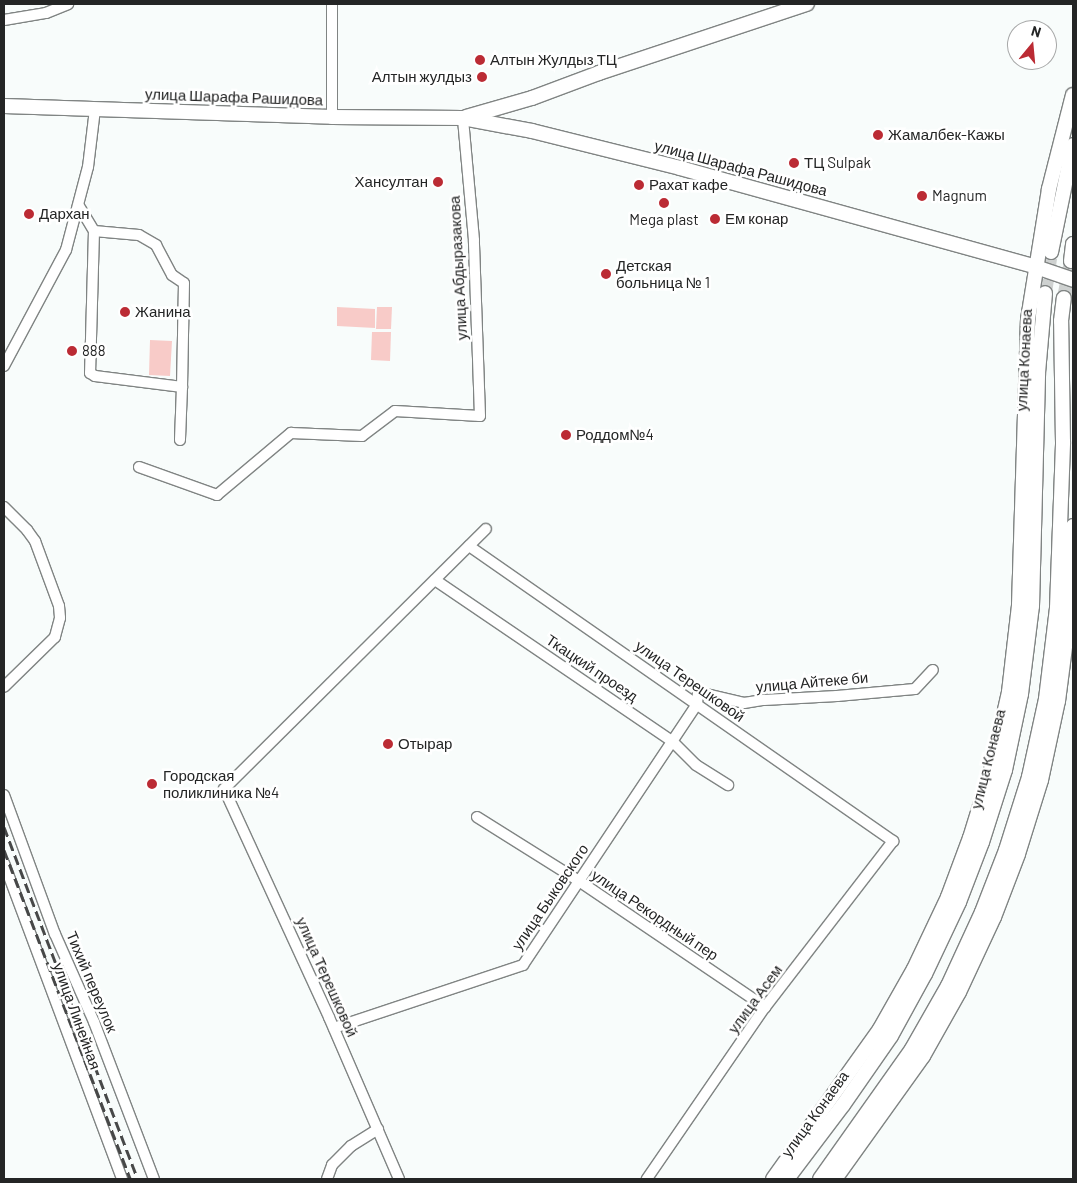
<!DOCTYPE html>
<meta charset="utf-8">
<style>
body{margin:0}
#map{position:relative;width:1077px;height:1183px;overflow:hidden;background:#f8fcfb;font-family:Barlow,sans-serif}
div>[style]{position:absolute}
[style*='--x']{left:calc(var(--x)*1px);top:calc(var(--y)*1px);width:calc(var(--w)*1px);rotate:calc(var(--a)*1deg)}
.green>*{inset:0;background:#f8cbc8}
.secondary-tunnel>*{height:14px;margin-top:-7px;transform-origin:0;background:repeating-linear-gradient(90deg,#ced1d0 0 14px,transparent 0 21px)}
.roads{filter:drop-shadow(1px 0 #808483) drop-shadow(-1px 0 #808483) drop-shadow(0 1px #808483) drop-shadow(0 -1px #808483)}
.minor>*{height:10px;margin:-5px;padding:0 5px;transform-origin:5px;border-radius:5px;background:#fff}
.secondary>*{height:14px;margin:-7px;padding:0 7px;transform-origin:7px;border-radius:7px;background:#fff}
.rail>*{height:3px;margin-top:-1.5px;transform-origin:0;background:repeating-linear-gradient(90deg,#474848 0 10px,transparent 0 15px)}
.dots>*{width:14px;height:14px;translate:-50% -50%;box-sizing:border-box;border:2px solid #fff;border-radius:50%}
span{translate:-50% -50%;white-space:nowrap;text-align:center;line-height:1.15;-webkit-text-stroke:5px #fff;paint-order:stroke}
.poi-label{font-size:15px;color:#242525}
.left{translate:0 -50%;text-align:left}
.right{translate:-100% -50%;text-align:right}
.street-label{font-size:15px;color:#242525}
.frame{position:absolute;inset:0;border:5px solid #242525;pointer-events:none}
.north{position:absolute;left:1007px;top:20px;width:50px;height:50px;box-sizing:border-box;background:#fff;border:1px solid #a7a8a8;border-radius:50%;rotate:17deg;font-size:14px;font-weight:700;line-height:20px;text-align:center;color:#242525}
.north::after{content:'';display:block;margin:auto;width:18px;height:22px;background:#bb2b34;clip-path:polygon(50% 0,100% 100%,50% 72%,0 100%)}
</style>
<div id="map">
<div class="green">
<i style="clip-path:polygon(337px 307px,375px 309px,375px 328px,337px 326px)"></i>
<i style="clip-path:polygon(377px 307px,392px 307px,391px 329px,376px 329px)"></i>
<i style="clip-path:polygon(372px 332px,391px 332px,390px 361px,371px 360px)"></i>
<i style="clip-path:polygon(150px 340px,172px 341px,170px 376px,149px 375px)"></i>
</div>
<div class="secondary-tunnel">
<i style="--x:1045;--y:293;--w:41;--a:-81.7"></i>
<i style="--x:1064;--y:298;--w:38;--a:-79"></i>
</div>
<div class="roads">
<div class="minor">
<i style="--x:4;--y:20;--w:43;--a:-9.5"></i>
<i style="--x:46;--y:13;--w:24;--a:-22"></i>
<i style="--x:332;--y:117;--w:113;--a:-90"></i>
<i style="--x:79;--y:206;--w:29;--a:59"></i>
<i style="--x:94;--y:231;--w:142;--a:91.6"></i>
<i style="--x:90;--y:373;--w:6;--a:31"></i>
<i style="--x:95;--y:376;--w:88;--a:7.2"></i>
<i style="--x:182;--y:387;--w:53;--a:92.2"></i>
<i style="--x:94;--y:231;--w:45;--a:5.1"></i>
<i style="--x:139;--y:235;--w:20;--a:30"></i>
<i style="--x:156;--y:245;--w:34;--a:62"></i>
<i style="--x:172;--y:275;--w:14;--a:34"></i>
<i style="--x:184;--y:283;--w:104;--a:91.1"></i>
<i style="--x:4;--y:366;--w:132;--a:-61.9"></i>
<i style="--x:66;--y:250;--w:86;--a:-75.2"></i>
<i style="--x:88;--y:167;--w:58;--a:-83.1"></i>
<i style="--x:139;--y:467;--w:83;--a:19.7"></i>
<i style="--x:217;--y:495;--w:97;--a:-40"></i>
<i style="--x:291;--y:433;--w:71;--a:2.4"></i>
<i style="--x:362;--y:436;--w:41;--a:-37.1"></i>
<i style="--x:395;--y:411;--w:85;--a:3.4"></i>
<i style="--x:480;--y:416;--w:176;--a:-92"></i>
<i style="--x:474;--y:240;--w:122;--a:-95.2"></i>
<i style="--x:4;--y:507;--w:33;--a:45"></i>
<i style="--x:27;--y:530;--w:14;--a:54"></i>
<i style="--x:35;--y:541;--w:69;--a:69.7"></i>
<i style="--x:59;--y:606;--w:12;--a:85"></i>
<i style="--x:60;--y:618;--w:20;--a:105"></i>
<i style="--x:55;--y:637;--w:71;--a:135.6"></i>
<i style="--x:469;--y:546;--w:517;--a:34.83"></i>
<i style="--x:893;--y:841;--w:210;--a:127.6"></i>
<i style="--x:765;--y:1007;--w:209;--a:124.5"></i>
<i style="--x:435;--y:580;--w:287;--a:34.2"></i>
<i style="--x:672;--y:741;--w:34;--a:45"></i>
<i style="--x:696;--y:765;--w:38;--a:32"></i>
<i style="--x:4;--y:795;--w:148;--a:69.9"></i>
<i style="--x:55;--y:934;--w:96;--a:66.1"></i>
<i style="--x:94;--y:1022;--w:168;--a:69.1"></i>
<i style="--x:477;--y:817;--w:120;--a:32.1"></i>
<i style="--x:579;--y:881;--w:225;--a:34.1"></i>
<i style="--x:4;--y:863;--w:337;--a:69.5"></i>
<i style="--x:334;--y:1028;--w:199;--a:-18.4"></i>
<i style="--x:523;--y:965;--w:314;--a:-56.3"></i>
<i style="--x:697;--y:704;--w:12;--a:-85"></i>
<i style="--x:698;--y:692;--w:47;--a:13.4"></i>
<i style="--x:744;--y:703;--w:20;--a:-9"></i>
<i style="--x:764;--y:700;--w:73;--a:-3.1"></i>
<i style="--x:837;--y:696;--w:78;--a:-5.1"></i>
<i style="--x:915;--y:689;--w:26;--a:-47"></i>
<i style="--x:327;--y:1179;--w:15;--a:-70"></i>
<i style="--x:332;--y:1165;--w:27;--a:-45"></i>
<i style="--x:351;--y:1146;--w:32;--a:-32"></i>
<i style="--x:399;--y:1179;--w:176;--a:-113.4"></i>
<i style="--x:329;--y:1017;--w:251;--a:-114.7"></i>
<i style="--x:224;--y:789;--w:369;--a:-44.8"></i>
</div>
<div class="secondary">
<i style="--x:4;--y:106;--w:328;--a:1.9"></i>
<i style="--x:332;--y:117;--w:131;--a:0.4"></i>
<i style="--x:463;--y:118;--w:70;--a:10.7"></i>
<i style="--x:532;--y:131;--w:153;--a:14"></i>
<i style="--x:680;--y:168;--w:370;--a:15.5"></i>
<i style="--x:1036;--y:267;--w:39;--a:19"></i>
<i style="--x:466;--y:117;--w:69;--a:-16.1"></i>
<i style="--x:532;--y:98;--w:72;--a:-20.5"></i>
<i style="--x:599;--y:73;--w:219;--a:-18.4"></i>
<i style="--x:1051;--y:252;--w:109;--a:-78.4"></i>
<i style="--x:1071;--y:261;--w:17;--a:-83"></i>
<i style="--x:773;--y:1179;--w:184;--a:-54.5"></i>
<i style="--x:880;--y:1029;--w:69;--a:-60.5"></i>
<i style="--x:914;--y:969;--w:80;--a:-64.7"></i>
<i style="--x:948;--y:897;--w:63;--a:-69.6"></i>
<i style="--x:970;--y:838;--w:74;--a:-72.8"></i>
<i style="--x:992;--y:767;--w:77;--a:-77.2"></i>
<i style="--x:1009;--y:692;--w:88;--a:-83.4"></i>
<i style="--x:1019;--y:605;--w:286;--a:-88.2"></i>
<i style="--x:1028;--y:319;--w:132;--a:-80.8"></i>
<i style="--x:1049;--y:189;--w:97;--a:-75.7"></i>
<i style="--x:787;--y:1179;--w:93;--a:-52.9"></i>
<i style="--x:843;--y:1105;--w:84;--a:-55.2"></i>
<i style="--x:891;--y:1036;--w:71;--a:-61.3"></i>
<i style="--x:925;--y:974;--w:80;--a:-64.7"></i>
<i style="--x:959;--y:902;--w:64;--a:-69"></i>
<i style="--x:982;--y:842;--w:76;--a:-72.3"></i>
<i style="--x:1005;--y:770;--w:78;--a:-78.1"></i>
<i style="--x:1021;--y:694;--w:89;--a:-82.9"></i>
<i style="--x:1032;--y:606;--w:233;--a:-88.5"></i>
<i style="--x:1038;--y:373;--w:80;--a:-85"></i>
<i style="--x:820;--y:1179;--w:159;--a:-54.7"></i>
<i style="--x:912;--y:1049;--w:73;--a:-60.3"></i>
<i style="--x:948;--y:986;--w:81;--a:-65.3"></i>
<i style="--x:982;--y:912;--w:66;--a:-68.8"></i>
<i style="--x:1006;--y:850;--w:77;--a:-72.5"></i>
<i style="--x:1029;--y:777;--w:80;--a:-77.7"></i>
<i style="--x:1046;--y:699;--w:92;--a:-83.1"></i>
<i style="--x:1057;--y:608;--w:166;--a:-87.9"></i>
<i style="--x:1063;--y:442;--w:121;--a:-90.9"></i>
<i style="--x:1061;--y:321;--w:23;--a:-83"></i>
<i style="--x:835;--y:1179;--w:151;--a:-54.4"></i>
<i style="--x:923;--y:1056;--w:73;--a:-60.6"></i>
<i style="--x:959;--y:992;--w:83;--a:-65"></i>
<i style="--x:994;--y:917;--w:67;--a:-69.1"></i>
<i style="--x:1018;--y:854;--w:77;--a:-72.7"></i>
<i style="--x:1041;--y:780;--w:81;--a:-77.9"></i>
<i style="--x:1058;--y:701;--w:93;--a:-82.6"></i>
<i style="--x:1070;--y:609;--w:83;--a:-87.9"></i>
</div>
</div>
<div class="rail">
<i style="--x:4;--y:827;--w:377;--a:69.2"></i>
<i style="--x:4;--y:850;--w:352;--a:69"></i>
</div>
<div class="dots">
<i style="left:480px;top:60px;background:#bb2b34"></i>
<i style="left:482px;top:77px;background:#bb2b34"></i>
<i style="left:878px;top:135px;background:#bb2b34"></i>
<i style="left:794px;top:163px;background:#bb2b34"></i>
<i style="left:438px;top:182px;background:#bb2b34"></i>
<i style="left:639px;top:185px;background:#bb2b34"></i>
<i style="left:922px;top:196px;background:#bb2b34"></i>
<i style="left:664px;top:203px;background:#bb2b34"></i>
<i style="left:29px;top:214px;background:#bb2b34"></i>
<i style="left:715px;top:219px;background:#bb2b34"></i>
<i style="left:606px;top:274px;background:#bb2b34"></i>
<i style="left:125px;top:312px;background:#bb2b34"></i>
<i style="left:72px;top:351px;background:#bb2b34"></i>
<i style="left:566px;top:435px;background:#bb2b34"></i>
<i style="left:388px;top:744px;background:#bb2b34"></i>
<i style="left:152px;top:784px;background:#bb2b34"></i>
</div>
<div class="poi-label">
<span class="left" style="left:490px;top:60px">Алтын Жулдыз ТЦ</span>
<span class="right" style="left:472px;top:77px">Алтын жулдыз</span>
<span class="left" style="left:888px;top:135px">Жамалбек-Кажы</span>
<span class="left" style="left:804px;top:163px">ТЦ Sulpak</span>
<span class="right" style="left:428px;top:182px">Хансултан</span>
<span class="left" style="left:649px;top:185px">Рахат кафе</span>
<span class="left" style="left:932px;top:196px">Magnum</span>
<span class="left" style="left:39px;top:214px">Дархан</span>
<span class="left" style="left:725px;top:219px">Ем конар</span>
<span style="left:664px;top:220px">Mega plast</span>
<span class="left" style="left:616px;top:274px">Детская<br>больница № 1</span>
<span class="left" style="left:135px;top:312px">Жанина</span>
<span class="left" style="left:82px;top:351px">888</span>
<span class="left" style="left:576px;top:435px">Роддом№4</span>
<span class="left" style="left:398px;top:744px">Отырар</span>
<span class="left" style="left:163px;top:784px">Городская<br>поликлиника №4</span>
</div>
<div class="street-label">
<span style="left:234px;top:97px;rotate:2deg">улица Шарафа Рашидова</span>
<span style="left:741px;top:168px;rotate:15deg">улица Шарафа Рашидова</span>
<span style="left:458px;top:268px;rotate:-93deg">улица Абдыразакова</span>
<span style="left:1024px;top:360px;rotate:-87deg">улица Конаева</span>
<span style="left:592px;top:668px;rotate:34deg">Ткацкий проезд</span>
<span style="left:690px;top:681px;rotate:35deg">улица Терешковой</span>
<span style="left:812px;top:682px;rotate:-5deg">улица Айтеке би</span>
<span style="left:988px;top:759px;rotate:-76deg">улица Конаева</span>
<span style="left:550px;top:897px;rotate:-56deg">улица Быковского</span>
<span style="left:655px;top:915px;rotate:34deg">улица Рекордный пер</span>
<span style="left:327px;top:977px;rotate:66deg">улица Терешковой</span>
<span style="left:92px;top:982px;rotate:67deg">Тихий переулок</span>
<span style="left:755px;top:999px;rotate:-54deg">улица Асем</span>
<span style="left:77px;top:1016px;rotate:70deg">улица Линейная</span>
<span style="left:815px;top:1114px;rotate:-54deg">улица Конаева</span>
</div>
<div class="frame"></div>
<div class="north">N</div>
</div>
